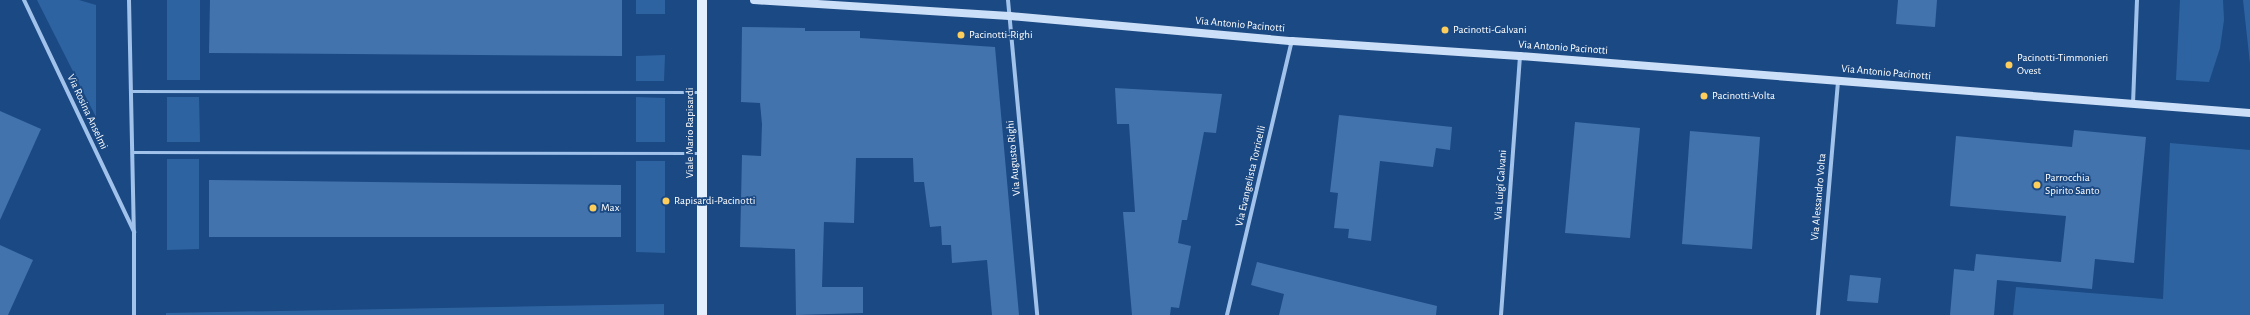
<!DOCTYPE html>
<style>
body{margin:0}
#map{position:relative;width:2250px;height:315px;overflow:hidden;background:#1b4983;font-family:"Alegreya Sans",sans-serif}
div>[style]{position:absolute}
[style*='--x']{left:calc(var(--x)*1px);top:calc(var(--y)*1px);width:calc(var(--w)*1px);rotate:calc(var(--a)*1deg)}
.green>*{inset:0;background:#2e63a2}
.building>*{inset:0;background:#4373ad}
.service>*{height:3px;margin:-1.5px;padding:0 1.5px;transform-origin:1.5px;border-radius:1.5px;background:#a0c2eb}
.minor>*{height:4px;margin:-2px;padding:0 2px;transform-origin:2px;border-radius:2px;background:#a0c2eb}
.secondary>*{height:8px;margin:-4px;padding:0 4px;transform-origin:4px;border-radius:4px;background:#ccdff8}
.primary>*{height:10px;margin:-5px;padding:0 5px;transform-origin:5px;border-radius:5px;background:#e4efff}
.dots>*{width:11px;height:11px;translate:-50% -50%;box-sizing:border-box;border:2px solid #1b4983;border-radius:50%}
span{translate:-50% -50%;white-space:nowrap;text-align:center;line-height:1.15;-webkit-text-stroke:3.5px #1b4983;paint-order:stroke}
.street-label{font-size:11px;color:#fff}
.poi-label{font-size:11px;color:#fff}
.left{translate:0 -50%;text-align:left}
</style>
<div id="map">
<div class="green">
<i style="clip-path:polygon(37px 0,79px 0,96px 5px,96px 117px)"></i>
<i style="clip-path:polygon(167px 0,200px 0,200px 80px,167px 80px)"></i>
<i style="clip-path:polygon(636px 0,665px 0,665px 14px,636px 14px)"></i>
<i style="clip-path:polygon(2180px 0,2223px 0,2224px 20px,2220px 48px,2209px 82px,2176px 80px)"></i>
<i style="clip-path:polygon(2243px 0,2250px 0,2250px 64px)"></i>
<i style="clip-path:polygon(665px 55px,664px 81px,636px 81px,636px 56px)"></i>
<i style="clip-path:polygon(167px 97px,199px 97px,200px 142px,167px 142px)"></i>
<i style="clip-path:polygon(636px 97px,665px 98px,665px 142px,636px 142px)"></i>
<i style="clip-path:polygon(2170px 143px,2250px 150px,2250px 315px,2013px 315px,2016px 287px,2163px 299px)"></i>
<i style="clip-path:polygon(167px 159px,199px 159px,199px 249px,167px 250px)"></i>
<i style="clip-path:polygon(636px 161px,665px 161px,665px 253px,636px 252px)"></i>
<i style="clip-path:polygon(664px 304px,664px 315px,166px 315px,166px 313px)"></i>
</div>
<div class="building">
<i style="clip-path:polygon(210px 0,622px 0,622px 56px,209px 53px)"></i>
<i style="clip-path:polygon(1898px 0,1937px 0,1935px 27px,1896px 24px)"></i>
<i style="clip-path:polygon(742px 27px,805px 28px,805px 31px,860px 31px,860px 38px,995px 47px,1019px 315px,992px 315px,987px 260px,952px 263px,951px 245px,942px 245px,941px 226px,930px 227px,924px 182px,914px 182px,913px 158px,856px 158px,854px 223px,824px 222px,822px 287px,863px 287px,863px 313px,796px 315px,795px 249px,740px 247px,742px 155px,761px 156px,762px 124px,760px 103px,741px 102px)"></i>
<i style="clip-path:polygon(1115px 88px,1222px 94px,1216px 133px,1204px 132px,1187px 220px,1182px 220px,1178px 243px,1191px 246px,1179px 308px,1171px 307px,1170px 315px,1132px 315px,1123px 212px,1135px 212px,1129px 124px,1117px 124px)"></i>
<i style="clip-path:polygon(0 111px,41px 129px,0 220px)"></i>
<i style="clip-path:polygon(1339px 115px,1452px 127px,1450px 150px,1436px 148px,1433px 167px,1380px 161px,1371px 241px,1348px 238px,1349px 229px,1334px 228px,1338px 193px,1330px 192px)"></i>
<i style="clip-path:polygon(1575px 122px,1640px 128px,1630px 238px,1565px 233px)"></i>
<i style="clip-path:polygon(2074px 130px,2146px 137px,2134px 263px,2095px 259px,2092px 289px,1997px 280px,1994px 315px,1950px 315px,1954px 269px,1974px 271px,1976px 254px,2061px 262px,2066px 216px,1950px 206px,1956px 136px,2072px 147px)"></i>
<i style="clip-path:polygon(1690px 131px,1760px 137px,1752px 249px,1682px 244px)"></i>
<i style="clip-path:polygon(209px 180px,621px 185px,621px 237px,209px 237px)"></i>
<i style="clip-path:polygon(0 245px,33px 260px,8px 315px,0 315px)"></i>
<i style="clip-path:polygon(1257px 262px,1437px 306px,1436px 315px,1279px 315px,1284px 294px,1251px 285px)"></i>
<i style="clip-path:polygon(1850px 275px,1881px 278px,1878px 303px,1847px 301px)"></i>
</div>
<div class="service">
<i style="--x:131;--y:91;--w:569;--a:0.1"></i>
<i style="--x:132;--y:152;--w:568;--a:0.1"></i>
</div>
<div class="minor">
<i style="--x:24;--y:0;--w:257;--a:64.6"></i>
<i style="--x:134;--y:232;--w:83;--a:90"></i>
<i style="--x:129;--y:0;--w:230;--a:88.8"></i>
<i style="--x:1008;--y:0;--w:316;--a:84.7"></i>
<i style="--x:2133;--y:104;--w:104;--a:-87.8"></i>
<i style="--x:1227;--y:315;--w:282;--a:-76.7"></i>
<i style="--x:1501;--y:315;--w:260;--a:-85.8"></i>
<i style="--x:1818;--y:315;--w:235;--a:-85.1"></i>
</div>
<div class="secondary">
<i style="--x:754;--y:0;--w:256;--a:3.6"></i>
<i style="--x:1010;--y:16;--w:283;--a:5.1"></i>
<i style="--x:1292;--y:41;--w:228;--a:3.8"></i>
<i style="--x:1520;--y:56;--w:732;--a:4.46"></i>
</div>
<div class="primary">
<i style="--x:702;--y:315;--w:315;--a:-90"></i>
</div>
<div class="dots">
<i style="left:1445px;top:30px;background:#fdce5c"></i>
<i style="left:961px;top:35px;background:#fdce5c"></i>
<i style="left:2009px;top:65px;background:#fdce5c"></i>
<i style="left:1704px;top:96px;background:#fdce5c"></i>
<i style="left:2037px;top:185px;background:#fdce5c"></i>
<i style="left:666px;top:201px;background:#fdce5c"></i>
<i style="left:593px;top:208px;background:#fdce5c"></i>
</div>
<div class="street-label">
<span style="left:1240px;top:25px;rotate:5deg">Via Antonio Pacinotti</span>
<span style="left:1563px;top:48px;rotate:4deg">Via Antonio Pacinotti</span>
<span style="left:1886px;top:73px;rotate:5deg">Via Antonio Pacinotti</span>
<span style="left:87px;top:112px;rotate:65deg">Via Rosina Anselmi</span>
<span style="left:690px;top:133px;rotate:-90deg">Viale Mario Rapisardi</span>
<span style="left:1014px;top:158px;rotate:-95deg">Via Augusto Righi</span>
<span style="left:1251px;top:176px;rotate:-77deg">Via Evangelista Torricelli</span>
<span style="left:1501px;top:185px;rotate:-86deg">Via Luigi Galvani</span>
<span style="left:1819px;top:197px;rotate:-85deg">Via Alessandro Volta</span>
</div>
<div class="poi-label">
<span class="left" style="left:1453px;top:30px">Pacinotti-Galvani</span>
<span class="left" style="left:969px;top:35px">Pacinotti-Righi</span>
<span class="left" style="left:2017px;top:65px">Pacinotti-Timmonieri<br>Ovest</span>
<span class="left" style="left:1712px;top:96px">Pacinotti-Volta</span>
<span class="left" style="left:2045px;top:185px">Parrocchia<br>Spirito Santo</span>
<span class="left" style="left:674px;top:201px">Rapisardi-Pacinotti</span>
<span class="left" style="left:601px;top:208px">Max</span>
</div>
</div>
